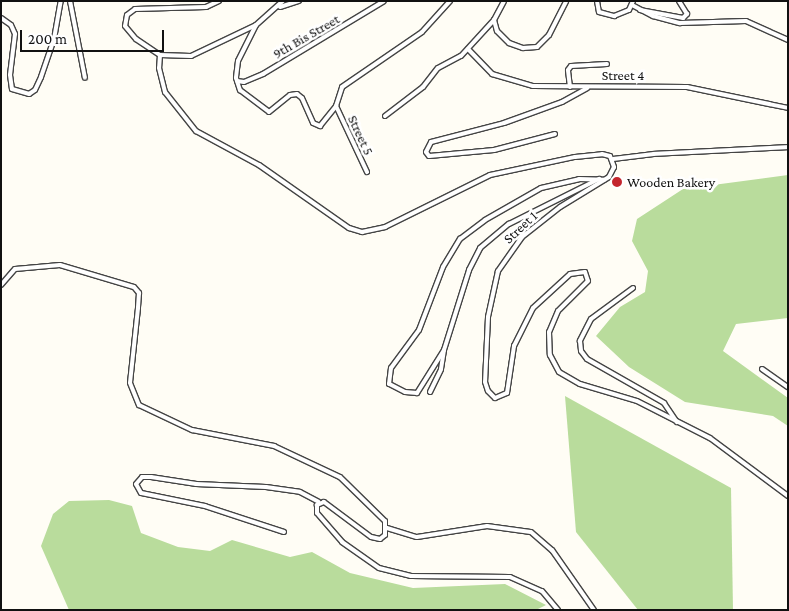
<!DOCTYPE html>
<style>
body{margin:0}
#map{position:relative;width:789px;height:611px;overflow:hidden;background:#fffdf5;font-family:"Crimson Pro",serif}
div>[style]{position:absolute}
[style*='--x']{left:calc(var(--x)*1px);top:calc(var(--y)*1px);width:calc(var(--w)*1px);rotate:calc(var(--a)*1deg)}
.forest>*{inset:0;background:#b9dc9c}
.roads{filter:drop-shadow(1px 0 #444) drop-shadow(-1px 0 #444) drop-shadow(0 1px #444) drop-shadow(0 -1px #444)}
.minor>*{height:4px;margin:-2px;padding:0 2px;transform-origin:2px;border-radius:2px;background:#fff}
.dots>*{width:14px;height:14px;translate:-50% -50%;box-sizing:border-box;border:2px solid #fff;border-radius:50%}
span{translate:-50% -50%;white-space:nowrap;text-align:center;line-height:1.15;-webkit-text-stroke:5px #fff;paint-order:stroke}
.street-label{font-size:14px;color:#111}
.poi-label{font-size:14px;color:#111}
.left{translate:0 -50%;text-align:left}
.frame{position:absolute;inset:0;border:2px solid #111;pointer-events:none}
.scale{position:absolute;left:20px;top:30px;width:144px;height:22px;box-sizing:border-box;border:2px solid #111;border-top:0;padding-left:6px;font-size:15px;line-height:18px;white-space:nowrap;color:#111;-webkit-text-stroke:4px #fff;paint-order:stroke}
</style>
<div id="map">
<div class="forest">
<i style="clip-path:polygon(788px 175px,788px 318px,736px 324px,723px 351px,788px 398px,788px 426px,773px 416px,685px 402px,629px 367px,596px 336px,620px 307px,645px 292px,648px 271px,632px 241px,637px 219px,683px 189px)"></i>
<i style="clip-path:polygon(565px 396px,731px 488px,733px 610px,638px 610px,576px 532px)"></i>
<i style="clip-path:polygon(109px 500px,132px 506px,141px 533px,178px 547px,210px 551px,232px 540px,290px 557px,312px 552px,350px 573px,413px 588px,505px 584px,546px 605px,536px 610px,69px 610px,41px 546px,53px 514px,69px 501px)"></i>
</div>
<div class="roads">
<div class="minor">
<i style="--x:70;--y:1;--w:78;--a:79"></i>
<i style="--x:219;--y:1;--w:14;--a:155"></i>
<i style="--x:206;--y:7;--w:71;--a:178.4"></i>
<i style="--x:135;--y:9;--w:10;--a:143"></i>
<i style="--x:127;--y:15;--w:11;--a:100"></i>
<i style="--x:125;--y:26;--w:17;--a:50"></i>
<i style="--x:136;--y:39;--w:29;--a:34"></i>
<i style="--x:160;--y:55;--w:31;--a:2"></i>
<i style="--x:191;--y:56;--w:72;--a:-25.5"></i>
<i style="--x:256;--y:25;--w:36;--a:-42"></i>
<i style="--x:597;--y:1;--w:11;--a:80"></i>
<i style="--x:599;--y:12;--w:16;--a:15"></i>
<i style="--x:614;--y:16;--w:16;--a:-22"></i>
<i style="--x:629;--y:10;--w:10;--a:-66"></i>
<i style="--x:632;--y:5;--w:24;--a:28"></i>
<i style="--x:653;--y:16;--w:28;--a:15"></i>
<i style="--x:680;--y:23;--w:66;--a:-1.7"></i>
<i style="--x:746;--y:21;--w:46;--a:24.3"></i>
<i style="--x:280;--y:7;--w:20;--a:-18"></i>
<i style="--x:640;--y:10;--w:44;--a:10.5"></i>
<i style="--x:683;--y:18;--w:6;--a:-45"></i>
<i style="--x:687;--y:14;--w:15;--a:-122"></i>
<i style="--x:1;--y:18;--w:12;--a:35"></i>
<i style="--x:11;--y:25;--w:10;--a:66"></i>
<i style="--x:15;--y:34;--w:41;--a:97"></i>
<i style="--x:10;--y:75;--w:14;--a:82"></i>
<i style="--x:12;--y:89;--w:18;--a:16"></i>
<i style="--x:29;--y:94;--w:7;--a:-34"></i>
<i style="--x:35;--y:90;--w:14;--a:-65"></i>
<i style="--x:41;--y:77;--w:40;--a:-71.1"></i>
<i style="--x:54;--y:39;--w:39;--a:-80"></i>
<i style="--x:494;--y:20;--w:11;--a:75"></i>
<i style="--x:497;--y:31;--w:17;--a:45"></i>
<i style="--x:509;--y:43;--w:15;--a:20"></i>
<i style="--x:523;--y:48;--w:14;--a:-4"></i>
<i style="--x:537;--y:47;--w:17;--a:-45"></i>
<i style="--x:549;--y:35;--w:38;--a:-63"></i>
<i style="--x:256;--y:25;--w:40;--a:116.6"></i>
<i style="--x:238;--y:61;--w:17;--a:97"></i>
<i style="--x:236;--y:78;--w:13;--a:72"></i>
<i style="--x:240;--y:90;--w:36;--a:37"></i>
<i style="--x:269;--y:112;--w:27;--a:-39"></i>
<i style="--x:290;--y:95;--w:7;--a:-8"></i>
<i style="--x:297;--y:94;--w:6;--a:39"></i>
<i style="--x:302;--y:98;--w:27;--a:66"></i>
<i style="--x:313;--y:123;--w:8;--a:23"></i>
<i style="--x:320;--y:126;--w:26;--a:-51"></i>
<i style="--x:336;--y:106;--w:20;--a:-72"></i>
<i style="--x:342;--y:87;--w:97;--a:-34.5"></i>
<i style="--x:422;--y:32;--w:42;--a:-47.9"></i>
<i style="--x:468;--y:49;--w:35;--a:46"></i>
<i style="--x:492;--y:74;--w:43;--a:16.3"></i>
<i style="--x:533;--y:86;--w:154;--a:0.4"></i>
<i style="--x:687;--y:87;--w:103;--a:11.7"></i>
<i style="--x:160;--y:55;--w:13;--a:94"></i>
<i style="--x:159;--y:68;--w:25;--a:76"></i>
<i style="--x:165;--y:92;--w:50;--a:51.5"></i>
<i style="--x:196;--y:131;--w:72;--a:28.4"></i>
<i style="--x:259;--y:165;--w:110;--a:35"></i>
<i style="--x:349;--y:228;--w:14;--a:17"></i>
<i style="--x:362;--y:232;--w:24;--a:-12"></i>
<i style="--x:385;--y:227;--w:117;--a:-26.3"></i>
<i style="--x:490;--y:175;--w:87;--a:-12"></i>
<i style="--x:575;--y:157;--w:27;--a:-6"></i>
<i style="--x:602;--y:154;--w:8;--a:14"></i>
<i style="--x:610;--y:156;--w:12;--a:70"></i>
<i style="--x:614;--y:167;--w:11;--a:117"></i>
<i style="--x:609;--y:177;--w:57;--a:148.5"></i>
<i style="--x:560;--y:207;--w:48;--a:141.7"></i>
<i style="--x:522;--y:237;--w:42;--a:125.2"></i>
<i style="--x:498;--y:271;--w:47;--a:102.3"></i>
<i style="--x:488;--y:317;--w:65;--a:92.6"></i>
<i style="--x:485;--y:382;--w:9;--a:72"></i>
<i style="--x:488;--y:391;--w:10;--a:45"></i>
<i style="--x:495;--y:398;--w:13;--a:-23"></i>
<i style="--x:507;--y:393;--w:48;--a:-81.5"></i>
<i style="--x:514;--y:346;--w:42;--a:-63.4"></i>
<i style="--x:533;--y:308;--w:50;--a:-42.6"></i>
<i style="--x:570;--y:274;--w:15;--a:-8"></i>
<i style="--x:585;--y:272;--w:9;--a:72"></i>
<i style="--x:588;--y:281;--w:42;--a:135"></i>
<i style="--x:558;--y:311;--w:23;--a:113"></i>
<i style="--x:549;--y:332;--w:23;--a:88"></i>
<i style="--x:550;--y:355;--w:19;--a:62"></i>
<i style="--x:559;--y:372;--w:24;--a:30"></i>
<i style="--x:580;--y:384;--w:59;--a:16.6"></i>
<i style="--x:637;--y:401;--w:82;--a:26.9"></i>
<i style="--x:710;--y:438;--w:97;--a:36.6"></i>
<i style="--x:237;--y:81;--w:7;--a:8"></i>
<i style="--x:244;--y:82;--w:21;--a:-23"></i>
<i style="--x:263;--y:74;--w:141;--a:-31.1"></i>
<i style="--x:570;--y:87;--w:17;--a:-97"></i>
<i style="--x:568;--y:70;--w:5;--a:-53"></i>
<i style="--x:571;--y:66;--w:36;--a:-3"></i>
<i style="--x:336;--y:106;--w:73;--a:64.8"></i>
<i style="--x:385;--y:116;--w:48;--a:-37.3"></i>
<i style="--x:423;--y:87;--w:24;--a:-52"></i>
<i style="--x:438;--y:68;--w:26;--a:-28"></i>
<i style="--x:461;--y:56;--w:49;--a:-47.5"></i>
<i style="--x:494;--y:20;--w:21;--a:-62"></i>
<i style="--x:555;--y:134;--w:63;--a:165.3"></i>
<i style="--x:494;--y:150;--w:65;--a:174.7"></i>
<i style="--x:429;--y:156;--w:5;--a:-127"></i>
<i style="--x:426;--y:152;--w:11;--a:-63"></i>
<i style="--x:431;--y:142;--w:75;--a:-14.6"></i>
<i style="--x:504;--y:123;--w:62;--a:-19.9"></i>
<i style="--x:562;--y:102;--w:29;--a:-29"></i>
<i style="--x:613;--y:159;--w:41;--a:-7"></i>
<i style="--x:654;--y:154;--w:134;--a:-3"></i>
<i style="--x:1;--y:285;--w:21;--a:-49"></i>
<i style="--x:15;--y:269;--w:45;--a:-5.1"></i>
<i style="--x:60;--y:265;--w:77;--a:16.6"></i>
<i style="--x:134;--y:287;--w:8;--a:50"></i>
<i style="--x:139;--y:293;--w:15;--a:94"></i>
<i style="--x:138;--y:308;--w:75;--a:96.1"></i>
<i style="--x:130;--y:383;--w:24;--a:68"></i>
<i style="--x:139;--y:405;--w:59;--a:25.3"></i>
<i style="--x:192;--y:430;--w:84;--a:11"></i>
<i style="--x:274;--y:446;--w:73;--a:25.2"></i>
<i style="--x:340;--y:477;--w:63;--a:44.4"></i>
<i style="--x:385;--y:521;--w:14;--a:90"></i>
<i style="--x:385;--y:535;--w:6;--a:141"></i>
<i style="--x:380;--y:539;--w:9;--a:-167"></i>
<i style="--x:371;--y:537;--w:59;--a:-143.3"></i>
<i style="--x:324;--y:502;--w:8;--a:157"></i>
<i style="--x:317;--y:505;--w:8;--a:90"></i>
<i style="--x:317;--y:513;--w:38;--a:49"></i>
<i style="--x:342;--y:542;--w:45;--a:35.1"></i>
<i style="--x:379;--y:568;--w:33;--a:14"></i>
<i style="--x:411;--y:576;--w:99;--a:0.6"></i>
<i style="--x:510;--y:577;--w:35;--a:24"></i>
<i style="--x:542;--y:591;--w:25;--a:50"></i>
<i style="--x:633;--y:288;--w:52;--a:143.6"></i>
<i style="--x:591;--y:319;--w:25;--a:117"></i>
<i style="--x:580;--y:341;--w:10;--a:84"></i>
<i style="--x:581;--y:351;--w:10;--a:53"></i>
<i style="--x:587;--y:359;--w:89;--a:29.7"></i>
<i style="--x:664;--y:403;--w:23;--a:56"></i>
<i style="--x:444;--y:350;--w:51;--a:122.1"></i>
<i style="--x:417;--y:393;--w:12;--a:-175"></i>
<i style="--x:405;--y:392;--w:18;--a:-153"></i>
<i style="--x:389;--y:384;--w:16;--a:-83"></i>
<i style="--x:391;--y:368;--w:47;--a:-53.6"></i>
<i style="--x:419;--y:330;--w:67;--a:-69.1"></i>
<i style="--x:443;--y:267;--w:33;--a:-59"></i>
<i style="--x:460;--y:239;--w:31;--a:-37"></i>
<i style="--x:485;--y:220;--w:64;--a:-29.7"></i>
<i style="--x:541;--y:188;--w:39;--a:-13"></i>
<i style="--x:579;--y:179;--w:25;--a:2"></i>
<i style="--x:762;--y:369;--w:32;--a:35"></i>
<i style="--x:430;--y:392;--w:25;--a:-64"></i>
<i style="--x:441;--y:369;--w:19;--a:-81"></i>
<i style="--x:444;--y:350;--w:84;--a:-72.6"></i>
<i style="--x:469;--y:270;--w:25;--a:-63"></i>
<i style="--x:480;--y:248;--w:38;--a:-40"></i>
<i style="--x:509;--y:224;--w:101;--a:-26.6"></i>
<i style="--x:387;--y:528;--w:31;--a:17"></i>
<i style="--x:417;--y:537;--w:71;--a:-8.9"></i>
<i style="--x:487;--y:526;--w:44;--a:7.8"></i>
<i style="--x:531;--y:532;--w:28;--a:41"></i>
<i style="--x:552;--y:550;--w:73;--a:55"></i>
<i style="--x:284;--y:532;--w:83;--a:-161.8"></i>
<i style="--x:205;--y:506;--w:65;--a:-168.5"></i>
<i style="--x:141;--y:493;--w:10;--a:-119"></i>
<i style="--x:136;--y:484;--w:9;--a:-49"></i>
<i style="--x:142;--y:477;--w:9;--a:0"></i>
<i style="--x:151;--y:477;--w:46;--a:8.8"></i>
<i style="--x:196;--y:484;--w:70;--a:2.5"></i>
<i style="--x:266;--y:487;--w:34;--a:8"></i>
<i style="--x:300;--y:492;--w:21;--a:28"></i>
</div>
</div>
<div class="dots">
<i style="left:617px;top:182px;background:#c4262e"></i>
</div>
<div class="street-label">
<span style="left:306px;top:36px;rotate:-30deg">9th Bis Street</span>
<span style="left:623px;top:75px">Street 4</span>
<span style="left:361px;top:135px;rotate:65deg">Street 5</span>
<span style="left:520px;top:227px;rotate:-43deg">Street 1</span>
</div>
<div class="poi-label">
<span class="left" style="left:627px;top:182px">Wooden Bakery</span>
</div>
<div class="frame"></div>
<div class="scale">200 m</div>
</div>
